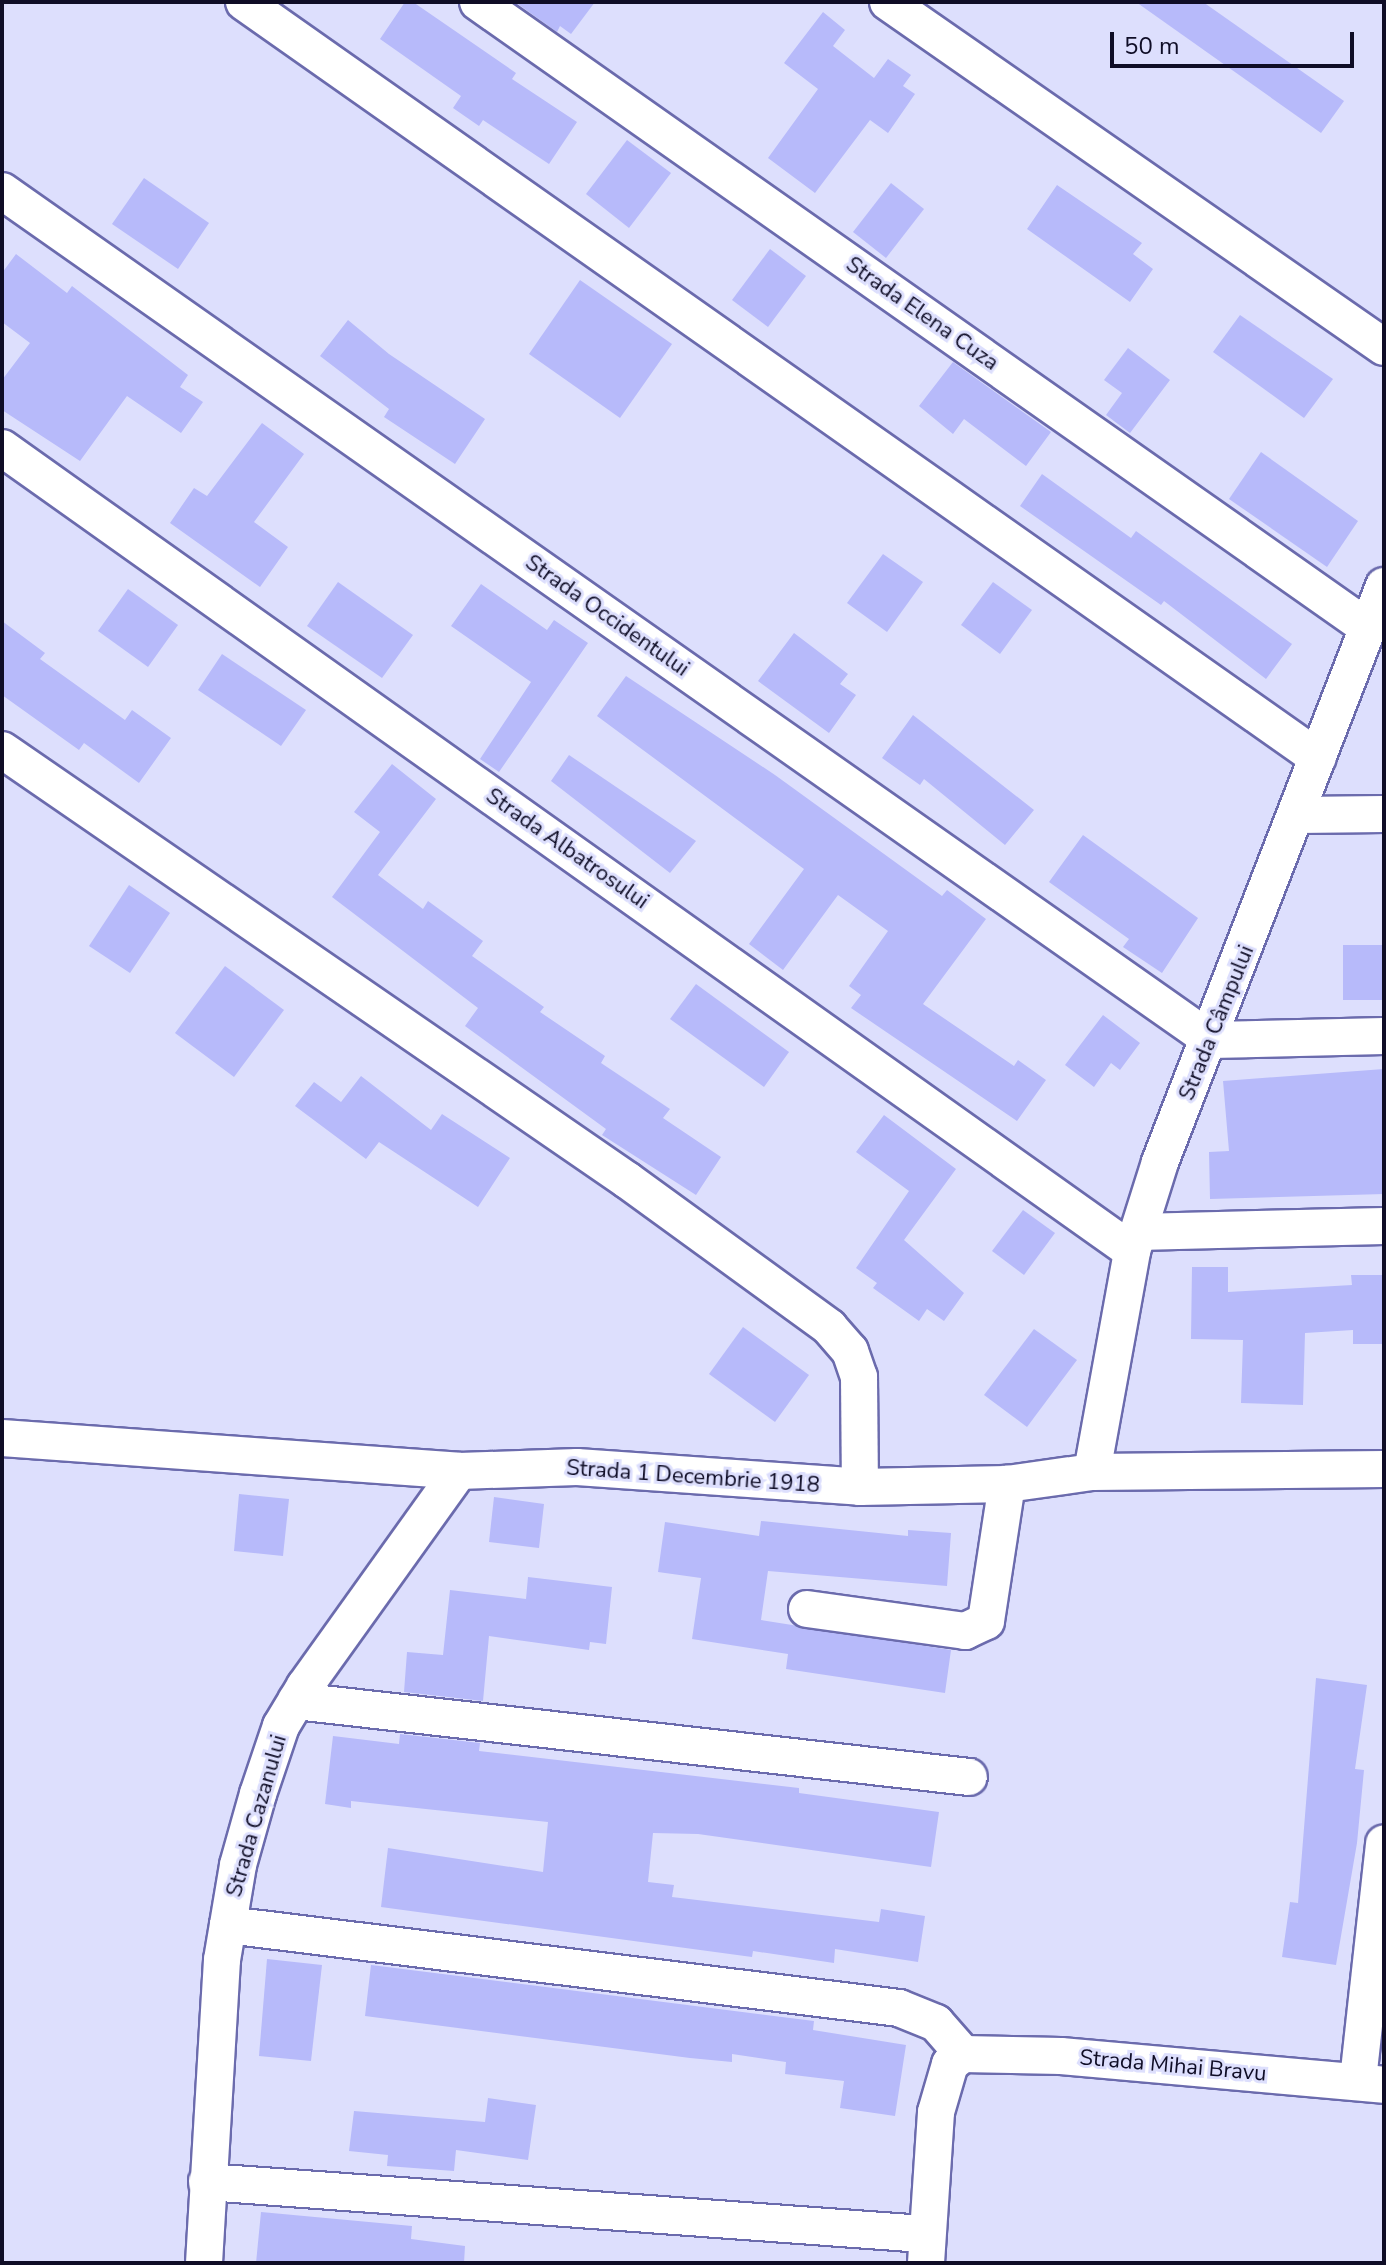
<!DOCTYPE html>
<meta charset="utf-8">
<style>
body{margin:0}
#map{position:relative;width:1386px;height:2265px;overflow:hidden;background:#dddffd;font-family:"Nunito Sans",sans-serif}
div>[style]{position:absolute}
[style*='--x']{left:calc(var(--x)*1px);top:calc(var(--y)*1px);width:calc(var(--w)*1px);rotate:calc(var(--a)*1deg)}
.building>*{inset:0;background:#b7bafa}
.roads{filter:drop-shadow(2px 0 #6b6bad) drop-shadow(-2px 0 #6b6bad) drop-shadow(0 2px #6b6bad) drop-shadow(0 -2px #6b6bad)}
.minor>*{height:36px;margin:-18px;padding:0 18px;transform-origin:18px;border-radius:18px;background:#fff}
span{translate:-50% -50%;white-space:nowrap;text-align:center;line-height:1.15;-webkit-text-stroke:6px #dddffd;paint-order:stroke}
.street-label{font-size:22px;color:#0f0d26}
.frame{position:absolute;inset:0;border:4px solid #0f0d26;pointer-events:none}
.scale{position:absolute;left:1110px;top:32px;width:244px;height:36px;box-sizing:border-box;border:4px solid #0f0d26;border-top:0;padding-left:10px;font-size:24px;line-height:28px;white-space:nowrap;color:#0f0d26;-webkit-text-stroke:6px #dddffd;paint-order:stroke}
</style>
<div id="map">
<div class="building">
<i style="clip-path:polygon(405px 2px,413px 2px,516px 73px,512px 79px,577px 122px,549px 164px,483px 120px,479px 126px,453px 108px,461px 96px,380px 39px)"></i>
<i style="clip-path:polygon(515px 2px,595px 2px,571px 34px,560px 26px,557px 32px)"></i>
<i style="clip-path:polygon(1136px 2px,1203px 2px,1344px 101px,1321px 133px)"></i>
<i style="clip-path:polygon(823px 12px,845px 30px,833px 46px,874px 78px,888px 59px,911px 75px,903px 86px,915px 94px,888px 133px,870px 120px,815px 193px,768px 158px,818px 89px,784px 63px)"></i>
<i style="clip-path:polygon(627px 140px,671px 173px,629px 228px,586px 194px)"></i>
<i style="clip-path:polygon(144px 178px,209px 223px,178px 269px,112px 224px)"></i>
<i style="clip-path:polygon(891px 183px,924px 209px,886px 258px,853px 232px)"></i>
<i style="clip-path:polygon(1057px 185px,1142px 243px,1133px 254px,1153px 269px,1130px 302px,1027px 229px)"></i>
<i style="clip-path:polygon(770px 249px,806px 276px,768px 327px,732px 300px)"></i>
<i style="clip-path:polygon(16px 254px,67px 293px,72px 286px,188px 375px,180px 387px,203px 402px,181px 433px,127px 396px,80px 461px,2px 410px,2px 380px,30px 343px,2px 322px,2px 273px)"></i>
<i style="clip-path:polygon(580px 280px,672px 344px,620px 418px,529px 354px)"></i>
<i style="clip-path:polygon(1240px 315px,1333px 379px,1304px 418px,1213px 352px)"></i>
<i style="clip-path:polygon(348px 320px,389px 354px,485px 419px,455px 464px,384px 417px,389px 409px,320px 356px)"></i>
<i style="clip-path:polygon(1128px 348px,1170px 380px,1130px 433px,1106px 415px,1122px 393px,1104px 380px)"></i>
<i style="clip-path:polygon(953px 362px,1051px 432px,1026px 466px,964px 419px,953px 434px,919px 406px)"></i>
<i style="clip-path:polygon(262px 423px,304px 454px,254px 522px,288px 547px,260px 587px,170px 523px,194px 488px,207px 496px)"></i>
<i style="clip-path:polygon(1261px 452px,1358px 521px,1327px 567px,1229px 499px)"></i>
<i style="clip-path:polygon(1042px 474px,1131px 538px,1136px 531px,1292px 644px,1266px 679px,1164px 601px,1161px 605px,1020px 506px)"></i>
<i style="clip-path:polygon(883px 554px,923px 582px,887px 632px,847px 603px)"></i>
<i style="clip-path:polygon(338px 582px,413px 635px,382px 678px,307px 626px)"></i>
<i style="clip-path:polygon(993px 582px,1032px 610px,1000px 654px,961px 625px)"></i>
<i style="clip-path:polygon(481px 584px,547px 630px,554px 620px,588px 643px,499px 772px,480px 759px,531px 682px,451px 626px)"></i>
<i style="clip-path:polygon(128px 589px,178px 625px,148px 667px,98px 631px)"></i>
<i style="clip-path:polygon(2px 621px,45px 653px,40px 659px,125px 720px,132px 710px,171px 738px,139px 783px,84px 743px,79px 750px,2px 695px)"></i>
<i style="clip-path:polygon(794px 633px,848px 674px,840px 684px,856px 695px,829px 733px,758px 681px)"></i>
<i style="clip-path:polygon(222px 654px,306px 710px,281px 746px,198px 690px)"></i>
<i style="clip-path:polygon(626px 676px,775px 775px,942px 896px,947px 890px,986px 919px,923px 1004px,1014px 1066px,1018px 1060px,1046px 1080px,1017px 1121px,851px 1008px,861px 995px,849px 986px,888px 931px,838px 895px,783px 970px,749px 944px,804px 869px,597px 716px)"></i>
<i style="clip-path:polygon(913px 715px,1034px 810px,1005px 845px,924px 779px,920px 785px,882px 758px)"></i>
<i style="clip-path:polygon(569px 755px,696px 841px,670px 873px,551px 781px)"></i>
<i style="clip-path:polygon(392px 764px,436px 799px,378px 875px,423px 909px,428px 901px,483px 941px,472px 956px,544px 1007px,540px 1012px,605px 1056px,601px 1063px,670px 1109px,663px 1118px,721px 1157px,696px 1195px,602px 1135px,606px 1129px,465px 1026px,478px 1008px,332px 897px,380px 832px,354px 812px)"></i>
<i style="clip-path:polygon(1083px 835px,1198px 918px,1162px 973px,1123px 947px,1129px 939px,1049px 882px)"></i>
<i style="clip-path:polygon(129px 885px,170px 913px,130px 973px,89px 946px)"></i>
<i style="clip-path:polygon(1343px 945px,1384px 945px,1384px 1000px,1343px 1000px)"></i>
<i style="clip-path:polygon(225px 966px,284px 1010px,234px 1077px,175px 1033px)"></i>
<i style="clip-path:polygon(696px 984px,789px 1052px,764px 1087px,670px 1019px)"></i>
<i style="clip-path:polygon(1103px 1015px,1140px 1043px,1120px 1070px,1111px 1063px,1094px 1087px,1065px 1065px)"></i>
<i style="clip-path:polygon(1384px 1069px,1384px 1194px,1210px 1199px,1209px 1152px,1229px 1151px,1223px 1081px)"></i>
<i style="clip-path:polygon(361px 1076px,431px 1130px,442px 1114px,510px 1158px,478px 1207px,379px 1142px,366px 1159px,295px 1106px,314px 1082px,341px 1102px)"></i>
<i style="clip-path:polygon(884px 1115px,956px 1169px,904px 1240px,964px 1293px,944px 1321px,927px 1309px,919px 1321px,873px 1288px,877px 1283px,856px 1268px,909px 1191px,856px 1152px)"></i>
<i style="clip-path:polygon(1023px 1210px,1055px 1233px,1024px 1275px,992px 1251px)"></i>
<i style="clip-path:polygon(1192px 1267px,1228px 1267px,1228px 1292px,1352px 1285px,1351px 1275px,1384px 1275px,1384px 1344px,1353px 1344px,1353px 1330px,1305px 1333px,1303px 1405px,1241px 1403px,1243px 1340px,1191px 1339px)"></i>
<i style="clip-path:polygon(743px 1327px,809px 1375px,775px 1422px,709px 1374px)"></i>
<i style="clip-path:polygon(1034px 1329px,1077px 1360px,1027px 1427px,984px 1395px)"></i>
<i style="clip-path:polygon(239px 1494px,289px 1499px,283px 1556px,234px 1551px)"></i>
<i style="clip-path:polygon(494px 1497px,544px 1504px,539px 1548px,489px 1542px)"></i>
<i style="clip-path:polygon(761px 1521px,908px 1536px,908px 1530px,951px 1533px,947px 1586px,768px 1571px,761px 1620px,951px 1650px,945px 1693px,786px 1669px,788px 1654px,692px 1639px,701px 1578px,658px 1572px,665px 1522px,759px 1536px)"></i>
<i style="clip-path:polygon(528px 1577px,612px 1587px,606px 1644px,590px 1642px,589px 1650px,489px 1636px,483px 1701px,404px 1692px,407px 1652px,443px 1655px,450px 1590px,526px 1599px)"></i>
<i style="clip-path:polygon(1316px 1678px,1367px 1685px,1355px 1769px,1364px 1770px,1357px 1843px,1336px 1965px,1282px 1957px,1290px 1902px,1298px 1903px)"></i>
<i style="clip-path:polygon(400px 1734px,480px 1743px,479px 1751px,799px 1788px,799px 1793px,939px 1812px,931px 1867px,698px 1834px,653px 1833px,648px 1882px,674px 1885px,672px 1897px,879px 1922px,881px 1909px,925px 1916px,918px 1962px,835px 1949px,834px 1963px,753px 1951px,752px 1957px,381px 1907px,388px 1848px,543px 1872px,548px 1822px,351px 1801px,351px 1808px,325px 1804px,333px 1736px,399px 1744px)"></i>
<i style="clip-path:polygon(267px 1959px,322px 1965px,311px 2061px,259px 2056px)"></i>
<i style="clip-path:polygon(371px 1965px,814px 2021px,813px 2030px,906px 2045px,895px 2116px,840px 2108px,844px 2081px,785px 2074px,786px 2062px,732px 2054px,732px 2062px,690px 2058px,365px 2016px)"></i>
<i style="clip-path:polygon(488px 2098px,536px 2105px,528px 2160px,456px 2150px,454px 2171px,387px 2166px,388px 2155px,349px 2151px,354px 2111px,485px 2122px)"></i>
<i style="clip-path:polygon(261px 2212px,412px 2226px,411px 2239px,465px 2246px,464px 2263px,256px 2263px)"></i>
</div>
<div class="roads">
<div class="minor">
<i style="--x:244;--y:2;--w:1313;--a:35.14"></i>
<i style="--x:478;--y:2;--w:1087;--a:35.11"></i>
<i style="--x:888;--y:2;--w:604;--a:34.82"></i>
<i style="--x:2;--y:191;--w:1477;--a:35.08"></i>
<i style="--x:1211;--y:1040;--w:173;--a:-1.3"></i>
<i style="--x:2;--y:448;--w:1386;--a:35.4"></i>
<i style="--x:2;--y:750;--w:759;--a:34.53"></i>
<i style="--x:627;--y:1180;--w:250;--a:36"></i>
<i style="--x:829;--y:1327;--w:32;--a:49"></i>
<i style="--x:850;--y:1351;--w:28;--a:71"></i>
<i style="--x:859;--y:1377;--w:110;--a:89.5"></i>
<i style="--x:1298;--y:815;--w:86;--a:-0.7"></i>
<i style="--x:1138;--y:1232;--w:246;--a:-1.4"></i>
<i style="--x:2;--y:1438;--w:458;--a:4.1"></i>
<i style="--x:459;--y:1471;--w:118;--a:-1.9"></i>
<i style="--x:577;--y:1467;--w:284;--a:4"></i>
<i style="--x:860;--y:1487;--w:147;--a:-1.2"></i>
<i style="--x:1007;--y:1484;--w:86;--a:-8"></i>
<i style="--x:1092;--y:1472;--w:292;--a:-0.6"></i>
<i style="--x:1092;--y:1472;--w:225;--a:-79.7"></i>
<i style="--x:1132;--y:1251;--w:93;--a:-72.5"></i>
<i style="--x:1160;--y:1162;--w:618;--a:-68.75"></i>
<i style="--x:807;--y:1609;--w:160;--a:7.9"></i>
<i style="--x:965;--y:1631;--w:23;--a:-25"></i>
<i style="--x:986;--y:1621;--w:139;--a:-81.3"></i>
<i style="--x:296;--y:1701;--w:677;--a:6.44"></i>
<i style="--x:228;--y:1925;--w:676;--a:7.05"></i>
<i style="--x:899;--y:2008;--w:40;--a:22"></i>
<i style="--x:936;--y:2023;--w:41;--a:48.9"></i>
<i style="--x:1358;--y:2080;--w:238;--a:-83.7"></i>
<i style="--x:207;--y:2182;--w:719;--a:4.15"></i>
<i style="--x:204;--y:2263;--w:304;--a:-86.6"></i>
<i style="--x:222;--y:1960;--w:96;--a:-80.4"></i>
<i style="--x:238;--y:1865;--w:74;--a:-74.3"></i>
<i style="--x:258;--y:1794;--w:72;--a:-71.3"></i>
<i style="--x:281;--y:1726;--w:47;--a:-59"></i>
<i style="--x:305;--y:1686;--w:264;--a:-54.4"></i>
<i style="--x:926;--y:2263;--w:151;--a:-86.2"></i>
<i style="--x:936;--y:2112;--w:50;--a:-73.7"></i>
<i style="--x:950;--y:2064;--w:16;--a:-38"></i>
<i style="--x:963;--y:2054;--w:98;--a:1.2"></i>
<i style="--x:1061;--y:2056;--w:324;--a:5.1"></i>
</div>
</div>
<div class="street-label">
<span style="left:922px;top:314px;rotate:35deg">Strada Elena Cuza</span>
<span style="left:607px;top:616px;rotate:35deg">Strada Occidentului</span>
<span style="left:567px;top:849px;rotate:35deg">Strada Albatrosului</span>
<span style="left:1217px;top:1023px;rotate:-68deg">Strada Câmpului</span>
<span style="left:693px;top:1477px;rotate:4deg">Strada 1 Decembrie 1918</span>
<span style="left:257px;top:1816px;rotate:-74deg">Strada Cazanului</span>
<span style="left:1173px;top:2066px;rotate:5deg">Strada Mihai Bravu</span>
</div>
<div class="frame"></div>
<div class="scale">50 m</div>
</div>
